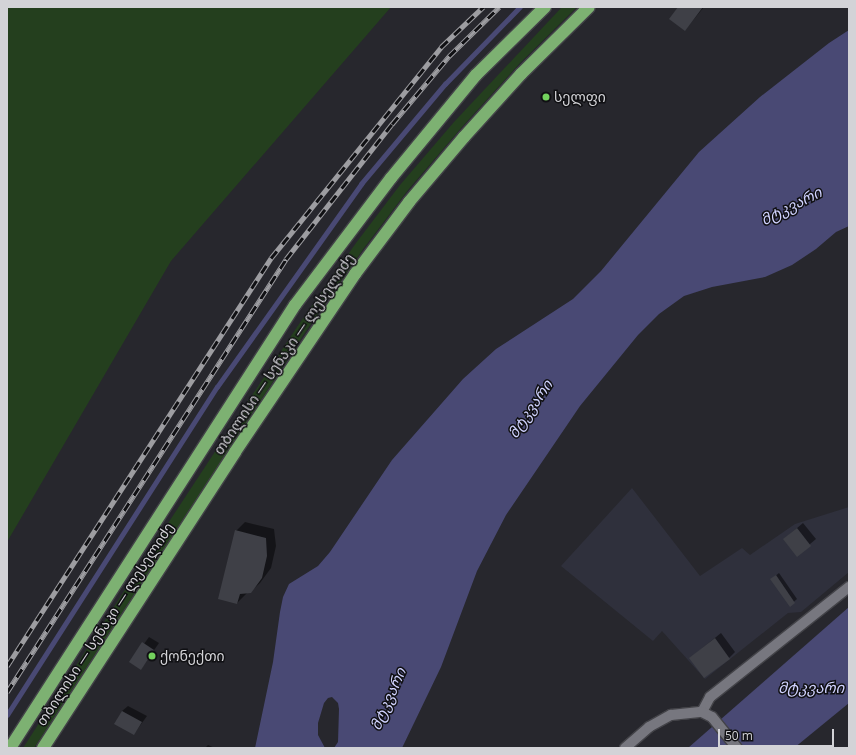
<!DOCTYPE html>
<meta charset="utf-8">
<style>
body{margin:0}
#map{position:relative;width:856px;height:755px;overflow:hidden;background:#27272d;font-family:"Open Sans","Noto Sans Georgian",sans-serif}
div>[style]{position:absolute}
[style*='--x']{left:calc(var(--x)*1px);top:calc(var(--y)*1px);width:calc(var(--w)*1px);rotate:calc(var(--a)*1deg)}
.built>*{inset:0;background:#2f303c}
.green>*{inset:0;background:#243f1e}
.water>*{inset:0;background:#494974}
.shadow>*{inset:0;background:#0007}
.stream>*{height:4.5px;margin:-2.25px;padding:0 2.25px;transform-origin:2.25px;border-radius:2.25px;background:#494974}
.building>*{inset:0;background:#3f4047}
.roads{filter:drop-shadow(1px 0 #434348) drop-shadow(-1px 0 #434348) drop-shadow(0 1px #434348) drop-shadow(0 -1px #434348)}
.minor>*{height:10px;margin:-5px;padding:0 5px;transform-origin:5px;border-radius:5px;background:#77777f}
.highway>*{height:12px;margin:-6px;padding:0 6px;transform-origin:6px;border-radius:6px;background:#7db172}
.rail>*{height:4.5px;margin-top:-2.25px;transform-origin:0;background:repeating-linear-gradient(90deg,#101013 0 9px,#9d9da1 0 18px);box-sizing:border-box;border-block:1px solid #9d9da1}
.dots>*{width:11px;height:11px;translate:-50% -50%;box-sizing:border-box;border:2px solid #101013;border-radius:50%}
span{translate:-50% -50%;white-space:nowrap;text-align:center;line-height:1.15;-webkit-text-stroke:3px #101013;paint-order:stroke}
.poi-label{font-size:14px;color:#d3d3d7}
.left{translate:0 -50%;text-align:left}
.street-label{font-size:14px;color:#d3d3d7}
.water-label{font-size:15px;color:#d0d2fe;font-style:italic}
.frame{position:absolute;inset:0;border:8px solid #d3d3d7;pointer-events:none}
.scale{position:absolute;left:718px;top:729px;width:116px;height:18px;box-sizing:border-box;border:2px solid #d3d3d7;border-top:0;padding-left:5px;font-size:12px;line-height:14px;white-space:nowrap;color:#d3d3d7;-webkit-text-stroke:3px #101013;paint-order:stroke}
</style>
<div id="map">
<div class="built">
<i style="clip-path:polygon(632px 488px,700px 576px,742px 548px,750px 555px,795px 524px,849px 507px,849px 572px,801px 612px,788px 613px,705px 679px,662px 631px,653px 641px,561px 566px)"></i>
</div>
<div class="green">
<i style="clip-path:polygon(7px 7px,391px 7px,171px 261px,7px 542px)"></i>
<i style="clip-path:polygon(562px 7px,577px 7px,520px 63px,462px 127px,408px 190px,364px 248px,306px 331px,34px 748px,23px 748px,155px 543px,297px 327px,356px 243px,400px 185px,454px 122px)"></i>
</div>
<div class="water">
<i style="clip-path:polygon(849px 30px,849px 226px,836px 232px,816px 249px,792px 265px,765px 277px,712px 287px,684px 296px,659px 314px,638px 335px,580px 406px,506px 515px,477px 571px,441px 667px,402px 748px,334px 748px,338px 742px,339px 709px,338px 703px,332px 697px,328px 698px,324px 703px,318px 723px,318px 735px,325px 748px,255px 748px,273px 662px,280px 612px,283px 597px,289px 584px,318px 566px,330px 552px,392px 460px,463px 379px,496px 349px,573px 299px,601px 271px,699px 152px,760px 97px,829px 43px)"></i>
<i style="clip-path:polygon(849px 607px,849px 703px,794px 748px,688px 748px)"></i>
</div>
<div class="shadow">
<i style="clip-path:polygon(679px 7px,704px 7px,685px 30px)"></i>
<i style="clip-path:polygon(245px 522px,274px 529px,276px 546px,271px 568px,260px 583px,250px 592px,247px 593px,237px 603px,236px 531px)"></i>
<i style="clip-path:polygon(803px 523px,816px 539px,797px 555px,784px 539px)"></i>
<i style="clip-path:polygon(779px 573px,797px 599px,790px 605px,774px 577px)"></i>
<i style="clip-path:polygon(721px 633px,735px 652px,729px 658px,690px 658px)"></i>
<i style="clip-path:polygon(149px 637px,159px 643px,141px 669px,131px 662px)"></i>
<i style="clip-path:polygon(128px 706px,147px 716px,134px 734px,122px 711px)"></i>
<i style="clip-path:polygon(208px 745px,215px 748px,205px 748px)"></i>
</div>
<div class="stream">
<i style="--x:7;--y:715;--w:389;--a:-57.4"></i>
<i style="--x:217;--y:387;--w:249;--a:-54.6"></i>
<i style="--x:361;--y:184;--w:131;--a:-50"></i>
<i style="--x:445;--y:84;--w:107;--a:-45.8"></i>
</div>
<div class="building">
<i style="clip-path:polygon(678px 7px,703px 7px,685px 31px,669px 19px)"></i>
<i style="clip-path:polygon(797px 528px,811px 546px,797px 557px,783px 539px)"></i>
<i style="clip-path:polygon(235px 530px,266px 538px,267px 556px,262px 578px,251px 593px,240px 594px,237px 604px,218px 599px)"></i>
<i style="clip-path:polygon(776px 575px,795px 603px,790px 607px,770px 579px)"></i>
<i style="clip-path:polygon(715px 638px,730px 659px,704px 678px,689px 658px)"></i>
<i style="clip-path:polygon(142px 642px,154px 650px,141px 670px,129px 662px)"></i>
<i style="clip-path:polygon(122px 711px,142px 722px,134px 735px,114px 724px)"></i>
</div>
<div class="roads">
<div class="minor">
<i style="--x:702;--y:712;--w:17;--a:-62"></i>
<i style="--x:710;--y:697;--w:177;--a:-38.4"></i>
<i style="--x:625;--y:748;--w:32;--a:-41"></i>
<i style="--x:649;--y:727;--w:25;--a:-29"></i>
<i style="--x:671;--y:715;--w:31;--a:-6"></i>
<i style="--x:702;--y:712;--w:11;--a:27"></i>
<i style="--x:712;--y:717;--w:40;--a:51"></i>
</div>
<div class="highway">
<i style="--x:10;--y:748;--w:527;--a:-57.25"></i>
<i style="--x:295;--y:305;--w:159;--a:-52.9"></i>
<i style="--x:391;--y:178;--w:134;--a:-50.5"></i>
<i style="--x:476;--y:75;--w:97;--a:-44.6"></i>
<i style="--x:43;--y:748;--w:353;--a:-57"></i>
<i style="--x:235;--y:452;--w:215;--a:-56"></i>
<i style="--x:355;--y:274;--w:90;--a:-53.1"></i>
<i style="--x:409;--y:202;--w:85;--a:-49.8"></i>
<i style="--x:464;--y:137;--w:85;--a:-47.9"></i>
<i style="--x:521;--y:74;--w:95;--a:-44.6"></i>
</div>
</div>
<div class="rail">
<i style="--x:7;--y:666;--w:486;--a:-57.1"></i>
<i style="--x:271;--y:258;--w:271;--a:-51.1"></i>
<i style="--x:441;--y:47;--w:58;--a:-43.6"></i>
<i style="--x:7;--y:692;--w:515;--a:-57.2"></i>
<i style="--x:286;--y:259;--w:172;--a:-51.9"></i>
<i style="--x:392;--y:124;--w:89;--a:-50"></i>
<i style="--x:449;--y:56;--w:70;--a:-44.4"></i>
</div>
<div class="dots">
<i style="left:546px;top:97px;background:#73d25d"></i>
<i style="left:152px;top:656px;background:#73d25d"></i>
</div>
<div class="poi-label">
<span class="left" style="left:554px;top:97px">სელფი</span>
<span class="left" style="left:160px;top:656px">ქონექთი</span>
</div>
<div class="street-label">
<span style="left:284px;top:354px;rotate:-56deg">თბილისი — სენაკი — ლესელიძე</span>
<span style="left:105px;top:624px;rotate:-57deg">თბილისი — სენაკი — ლესელიძე</span>
</div>
<div class="water-label">
<span style="left:791px;top:206px;rotate:-27deg">მტკვარი</span>
<span style="left:530px;top:409px;rotate:-56deg">მტკვარი</span>
<span style="left:811px;top:688px">მტკვარი</span>
<span style="left:388px;top:699px;rotate:-66deg">მტკვარი</span>
</div>
<div class="frame"></div>
<div class="scale">50 m</div>
</div>
